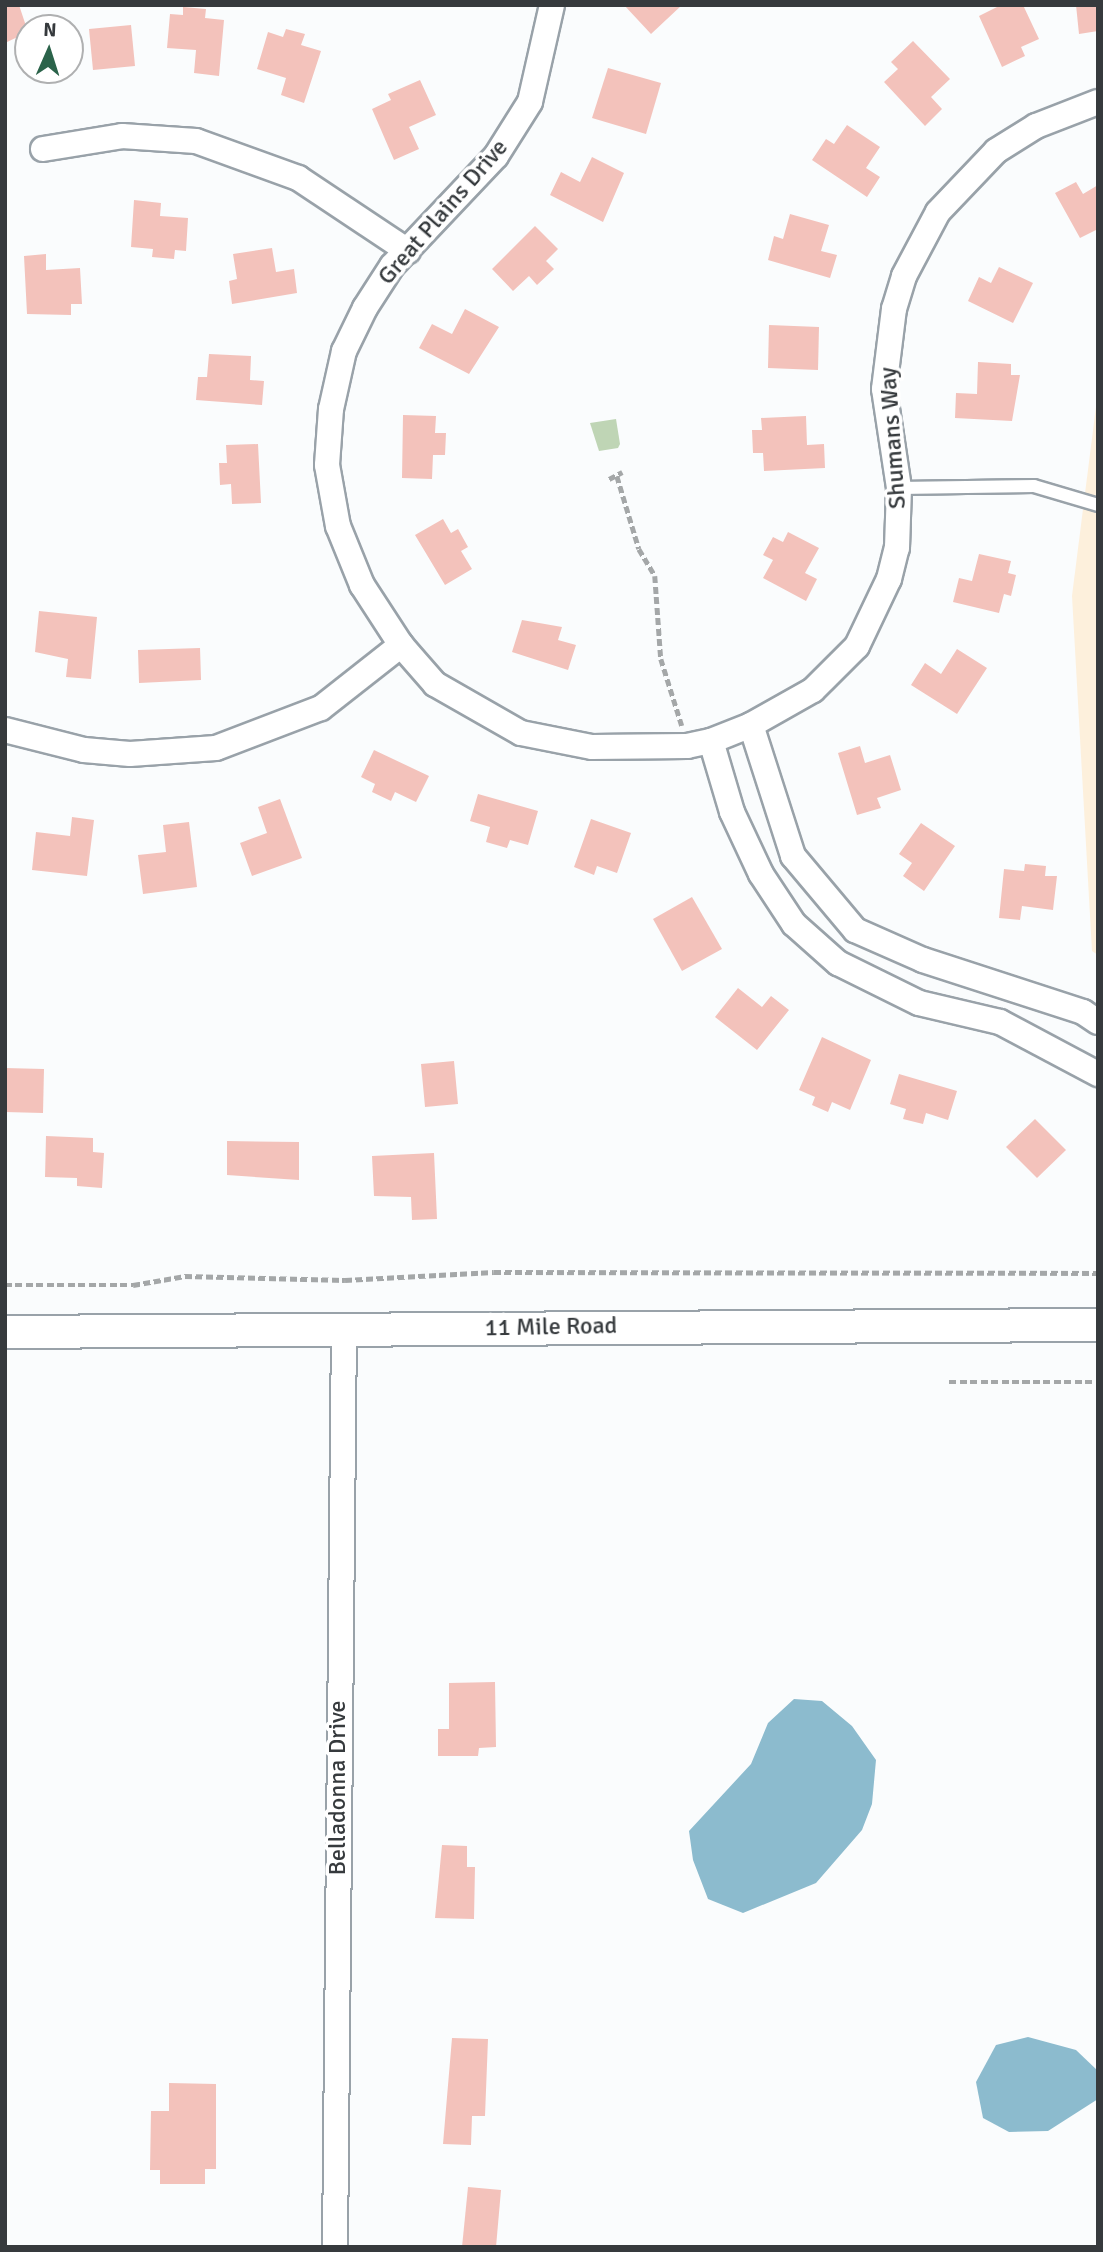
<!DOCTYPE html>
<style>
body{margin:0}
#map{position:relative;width:1103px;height:2252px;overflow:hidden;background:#fafcfd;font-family:Signika,sans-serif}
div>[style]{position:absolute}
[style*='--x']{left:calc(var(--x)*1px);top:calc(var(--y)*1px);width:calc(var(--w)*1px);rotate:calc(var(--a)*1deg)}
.education>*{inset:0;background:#fdf0dc}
.green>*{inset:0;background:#bfd5b5}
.water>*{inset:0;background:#8cbbce}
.building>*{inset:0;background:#f3c2bb}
.path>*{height:4.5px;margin-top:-2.25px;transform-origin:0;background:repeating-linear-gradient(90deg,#a4a7a8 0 7px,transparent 0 10.5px)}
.roads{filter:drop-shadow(2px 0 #99a2a9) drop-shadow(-2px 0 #99a2a9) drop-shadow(0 2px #99a2a9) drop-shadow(0 -2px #99a2a9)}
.service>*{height:12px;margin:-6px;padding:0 6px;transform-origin:6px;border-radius:6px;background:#fff}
.minor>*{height:24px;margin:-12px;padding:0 12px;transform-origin:12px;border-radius:12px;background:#fff}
.tertiary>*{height:32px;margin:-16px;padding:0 16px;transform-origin:16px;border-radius:16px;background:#fff}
span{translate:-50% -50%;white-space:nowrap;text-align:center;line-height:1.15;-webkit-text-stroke:7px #fff;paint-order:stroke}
.street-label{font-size:24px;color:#363a3d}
.frame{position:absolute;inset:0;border:7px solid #363a3d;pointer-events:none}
.north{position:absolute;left:14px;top:14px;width:70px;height:70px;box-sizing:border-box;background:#fff;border:2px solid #afb0b1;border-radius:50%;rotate:3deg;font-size:19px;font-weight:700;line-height:28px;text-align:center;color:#363a3d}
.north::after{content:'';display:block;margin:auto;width:24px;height:32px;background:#2b634a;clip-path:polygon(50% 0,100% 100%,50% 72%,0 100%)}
</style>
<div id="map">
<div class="education">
<i style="clip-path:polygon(1098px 391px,1098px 955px,1092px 951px,1072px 596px)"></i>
</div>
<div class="green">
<i style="clip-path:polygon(616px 419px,620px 444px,618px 448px,599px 451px,590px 423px)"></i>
</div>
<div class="water">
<i style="clip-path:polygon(794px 1699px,822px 1701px,852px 1726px,876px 1760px,872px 1804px,862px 1830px,816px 1883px,743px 1913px,708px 1899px,693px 1860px,689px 1831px,751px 1764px,768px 1723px)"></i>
<i style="clip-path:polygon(1028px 2037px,1076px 2050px,1098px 2071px,1098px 2099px,1048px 2131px,1009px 2132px,983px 2118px,976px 2082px,996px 2045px)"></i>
</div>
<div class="building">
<i style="clip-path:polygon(5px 5px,19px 5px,28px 32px,5px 43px)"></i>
<i style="clip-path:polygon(624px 5px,682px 5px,651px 34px)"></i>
<i style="clip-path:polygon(1001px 5px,1023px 5px,1039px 39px,1021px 47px,1025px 56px,1002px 67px,979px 16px)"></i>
<i style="clip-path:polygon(1076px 5px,1098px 5px,1098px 31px,1079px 34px)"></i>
<i style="clip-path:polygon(183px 7px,206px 9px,205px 18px,224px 20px,219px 76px,194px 73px,196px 50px,167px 48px,170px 14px,183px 15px)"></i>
<i style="clip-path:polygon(131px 25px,135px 66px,93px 70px,89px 29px)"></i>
<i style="clip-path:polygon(286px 29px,305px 34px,301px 45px,321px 51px,304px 103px,281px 95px,286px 78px,257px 69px,268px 32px,283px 37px)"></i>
<i style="clip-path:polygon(913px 41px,950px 79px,931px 97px,942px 109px,925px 126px,884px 82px,898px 69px,891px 62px)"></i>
<i style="clip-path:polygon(608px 68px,661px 83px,646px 134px,592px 118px)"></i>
<i style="clip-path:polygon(420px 80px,436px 115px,409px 127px,419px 149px,394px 160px,372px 109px,391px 100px,388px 94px)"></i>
<i style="clip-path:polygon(847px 125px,880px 147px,866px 168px,880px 177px,867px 197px,812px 160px,826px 139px,834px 144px)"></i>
<i style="clip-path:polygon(592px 157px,624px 173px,603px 222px,550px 195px,561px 172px,580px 182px)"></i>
<i style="clip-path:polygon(1076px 182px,1083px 194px,1098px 185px,1098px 229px,1080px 238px,1055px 193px)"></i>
<i style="clip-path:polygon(134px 200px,161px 203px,160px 216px,188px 218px,186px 251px,175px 250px,174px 259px,152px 257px,153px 249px,131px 247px)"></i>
<i style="clip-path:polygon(790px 214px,829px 225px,821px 251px,837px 255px,830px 278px,768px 260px,774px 236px,783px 239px)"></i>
<i style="clip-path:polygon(535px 226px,558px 249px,546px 261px,554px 269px,537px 285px,529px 276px,513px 291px,492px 269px)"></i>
<i style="clip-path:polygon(272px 248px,276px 272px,294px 269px,297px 293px,232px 304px,229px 281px,237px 279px,233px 254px)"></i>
<i style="clip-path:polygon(46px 254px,46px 270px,80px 268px,82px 304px,71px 304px,71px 315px,27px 314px,24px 256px)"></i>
<i style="clip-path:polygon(999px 267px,1033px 283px,1013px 323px,968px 301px,979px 277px,991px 283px)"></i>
<i style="clip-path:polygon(465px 309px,499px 327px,469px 374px,419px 348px,432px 324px,452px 334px)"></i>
<i style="clip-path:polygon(769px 325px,819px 327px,818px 370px,768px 368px)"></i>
<i style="clip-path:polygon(209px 354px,251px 356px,250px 380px,264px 381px,262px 405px,196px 400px,198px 377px,207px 377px)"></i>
<i style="clip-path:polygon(978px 362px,1011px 364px,1011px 375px,1020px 375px,1012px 421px,955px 418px,956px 393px,977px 394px)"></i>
<i style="clip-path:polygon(403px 415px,436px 416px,435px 433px,446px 433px,445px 455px,433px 455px,432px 479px,402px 478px)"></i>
<i style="clip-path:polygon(806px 416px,807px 445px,824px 444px,825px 468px,764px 471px,763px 453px,753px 453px,752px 430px,762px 430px,761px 418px)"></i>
<i style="clip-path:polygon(258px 444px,261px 503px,232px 504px,231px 484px,220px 485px,219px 463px,227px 463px,226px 445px)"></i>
<i style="clip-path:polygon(443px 519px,451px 533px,458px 529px,468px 547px,461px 551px,472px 569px,445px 585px,415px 535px)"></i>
<i style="clip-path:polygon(788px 532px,819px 548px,805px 573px,817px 579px,806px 601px,763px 578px,773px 560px,763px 555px,773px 537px,783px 542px)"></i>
<i style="clip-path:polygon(979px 554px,1011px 561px,1008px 573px,1016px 575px,1011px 596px,1004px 594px,999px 613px,953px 602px,959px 578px,972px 581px)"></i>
<i style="clip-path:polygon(39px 611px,97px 617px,91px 679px,66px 677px,68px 659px,35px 652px)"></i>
<i style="clip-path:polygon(522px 620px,562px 627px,558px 640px,576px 645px,568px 670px,512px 652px)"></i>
<i style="clip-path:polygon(200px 648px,201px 680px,139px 683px,138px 650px)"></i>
<i style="clip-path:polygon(957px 649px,987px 668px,957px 714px,911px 685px,925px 663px,941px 674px)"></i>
<i style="clip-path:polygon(860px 746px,865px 763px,890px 755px,901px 790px,877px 798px,881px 808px,857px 815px,838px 753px)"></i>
<i style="clip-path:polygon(374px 750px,429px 776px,416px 802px,395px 792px,391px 801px,372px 792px,375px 784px,361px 777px)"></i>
<i style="clip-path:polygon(478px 794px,538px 811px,528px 845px,510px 840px,507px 848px,486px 842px,490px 827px,470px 821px)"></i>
<i style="clip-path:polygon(280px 799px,302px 858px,252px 876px,240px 843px,267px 833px,258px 807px)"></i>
<i style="clip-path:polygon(72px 817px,94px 820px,87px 876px,32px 870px,36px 832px,70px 836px)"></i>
<i style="clip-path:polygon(591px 819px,631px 833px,617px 873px,597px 866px,594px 875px,574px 867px)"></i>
<i style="clip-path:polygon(189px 822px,197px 887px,143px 894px,138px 855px,166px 852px,163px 825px)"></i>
<i style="clip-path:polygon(921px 823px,955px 846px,924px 891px,903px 876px,912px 863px,899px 854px)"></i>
<i style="clip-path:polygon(1025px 864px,1046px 866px,1045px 876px,1057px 876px,1053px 910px,1022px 906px,1020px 920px,999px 918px,1004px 869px,1024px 871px)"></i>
<i style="clip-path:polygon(692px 897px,722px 949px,682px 971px,653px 919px)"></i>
<i style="clip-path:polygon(738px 988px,762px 1007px,771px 996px,789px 1010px,757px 1050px,715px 1017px)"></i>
<i style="clip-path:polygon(822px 1037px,871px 1060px,850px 1110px,832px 1102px,828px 1112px,812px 1105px,815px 1097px,799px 1090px)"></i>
<i style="clip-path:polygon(454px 1061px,458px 1104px,425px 1107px,421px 1064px)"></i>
<i style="clip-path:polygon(5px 1068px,44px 1069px,43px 1113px,5px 1112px)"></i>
<i style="clip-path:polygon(899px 1074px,957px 1091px,948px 1120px,926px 1113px,923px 1124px,903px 1119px,906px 1109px,890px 1104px)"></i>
<i style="clip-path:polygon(1035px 1119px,1066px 1150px,1037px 1178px,1006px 1147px)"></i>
<i style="clip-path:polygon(46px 1136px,93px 1138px,93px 1152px,104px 1153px,102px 1188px,77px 1186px,77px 1178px,45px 1177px)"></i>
<i style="clip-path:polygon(227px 1141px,299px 1142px,299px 1180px,227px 1175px)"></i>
<i style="clip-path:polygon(434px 1153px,437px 1219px,412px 1220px,411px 1197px,374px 1196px,372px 1156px)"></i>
<i style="clip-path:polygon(495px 1682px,496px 1747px,479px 1748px,478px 1756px,438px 1756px,438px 1729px,449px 1729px,449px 1683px)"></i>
<i style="clip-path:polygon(442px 1845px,467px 1846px,467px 1867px,475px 1867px,474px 1919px,435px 1918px)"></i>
<i style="clip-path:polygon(452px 2038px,488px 2039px,485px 2116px,472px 2116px,471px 2145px,443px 2144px)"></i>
<i style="clip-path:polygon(169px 2083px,216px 2084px,216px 2169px,205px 2169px,205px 2184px,160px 2184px,160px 2170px,150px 2170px,151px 2111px,169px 2111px)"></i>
<i style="clip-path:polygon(468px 2187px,501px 2190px,496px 2247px,462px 2247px)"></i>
</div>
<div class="path">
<i style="--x:617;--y:476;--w:76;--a:73.2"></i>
<i style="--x:639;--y:549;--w:31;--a:59"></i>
<i style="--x:655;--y:576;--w:83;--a:85.9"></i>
<i style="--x:661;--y:659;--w:70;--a:72.6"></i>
<i style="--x:609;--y:479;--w:15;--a:-28"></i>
<i style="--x:5;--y:1285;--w:128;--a:0"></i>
<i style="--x:133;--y:1285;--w:53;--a:-9.8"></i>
<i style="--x:185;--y:1276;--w:160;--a:1.4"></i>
<i style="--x:345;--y:1280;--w:149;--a:-3.1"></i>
<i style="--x:494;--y:1272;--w:604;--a:0.09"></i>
<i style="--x:949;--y:1382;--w:149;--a:0"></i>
</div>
<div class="roads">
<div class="service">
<i style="--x:899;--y:488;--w:135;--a:-0.8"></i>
<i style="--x:1034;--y:486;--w:67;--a:16.5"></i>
</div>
<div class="minor">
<i style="--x:552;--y:5;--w:99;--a:102.8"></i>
<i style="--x:530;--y:102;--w:64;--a:122.2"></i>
<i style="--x:496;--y:156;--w:151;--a:133.4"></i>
<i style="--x:392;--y:266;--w:50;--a:122.7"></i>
<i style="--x:365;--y:308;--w:48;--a:116"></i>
<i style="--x:344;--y:351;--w:59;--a:102.6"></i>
<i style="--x:331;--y:409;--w:56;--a:94.1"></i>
<i style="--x:327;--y:465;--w:62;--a:79.8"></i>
<i style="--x:338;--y:526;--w:64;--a:67.9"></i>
<i style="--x:362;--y:585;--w:72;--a:57"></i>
<i style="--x:401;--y:645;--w:52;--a:48.9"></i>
<i style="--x:435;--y:684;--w:99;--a:29.7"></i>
<i style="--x:521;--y:733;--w:72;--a:11.2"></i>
<i style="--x:592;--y:747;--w:95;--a:-0.6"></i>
<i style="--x:687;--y:746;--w:25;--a:-12"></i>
<i style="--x:711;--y:741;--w:43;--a:-21.8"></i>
<i style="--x:751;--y:725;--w:71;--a:-29.4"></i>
<i style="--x:813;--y:690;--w:62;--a:-45"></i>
<i style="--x:857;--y:646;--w:74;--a:-64.5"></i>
<i style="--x:889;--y:579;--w:32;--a:-76"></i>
<i style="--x:897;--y:548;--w:60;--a:-88.1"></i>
<i style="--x:899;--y:488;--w:100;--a:-98.6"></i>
<i style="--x:884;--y:389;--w:81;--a:-82.9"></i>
<i style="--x:894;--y:309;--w:34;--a:-73"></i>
<i style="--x:904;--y:276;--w:72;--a:-62"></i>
<i style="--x:938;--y:212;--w:84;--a:-46.4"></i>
<i style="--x:996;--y:151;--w:47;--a:-32"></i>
<i style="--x:1036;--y:126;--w:66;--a:-21.2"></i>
<i style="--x:43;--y:149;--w:80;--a:-9.3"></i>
<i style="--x:122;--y:136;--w:74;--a:3.9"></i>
<i style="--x:196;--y:141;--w:109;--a:19.9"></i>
<i style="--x:298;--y:178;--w:132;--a:33.6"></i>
<i style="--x:751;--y:725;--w:138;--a:72.2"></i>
<i style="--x:793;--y:856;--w:97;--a:50"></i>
<i style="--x:855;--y:930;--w:74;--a:23.8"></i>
<i style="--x:923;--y:960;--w:168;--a:18"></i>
<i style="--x:1083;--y:1012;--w:18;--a:34"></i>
<i style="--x:5;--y:730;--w:81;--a:14.2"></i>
<i style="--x:84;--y:750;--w:46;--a:5"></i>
<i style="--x:130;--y:754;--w:86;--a:-4"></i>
<i style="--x:216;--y:748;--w:112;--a:-20.9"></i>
<i style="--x:321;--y:708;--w:102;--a:-38.2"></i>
<i style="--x:711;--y:741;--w:74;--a:73.5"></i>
<i style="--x:732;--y:812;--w:68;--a:64.9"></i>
<i style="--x:761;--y:874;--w:60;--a:56.6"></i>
<i style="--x:794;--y:924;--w:59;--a:41.6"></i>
<i style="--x:838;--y:963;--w:90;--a:26.3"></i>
<i style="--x:919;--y:1003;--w:83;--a:13.2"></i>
<i style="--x:1000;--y:1022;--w:111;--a:28"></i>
<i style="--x:335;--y:2247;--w:918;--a:-89.44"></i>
</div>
<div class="tertiary">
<i style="--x:5;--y:1332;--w:1093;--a:-0.37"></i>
</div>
</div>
<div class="street-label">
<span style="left:443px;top:212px;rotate:-49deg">Great Plains Drive</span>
<span style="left:893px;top:438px;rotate:-94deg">Shumans Way</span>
<span style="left:551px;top:1327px;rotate:-1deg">11 Mile Road</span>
<span style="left:338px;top:1788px;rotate:-90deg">Belladonna Drive</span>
</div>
<div class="frame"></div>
<div class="north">N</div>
</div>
